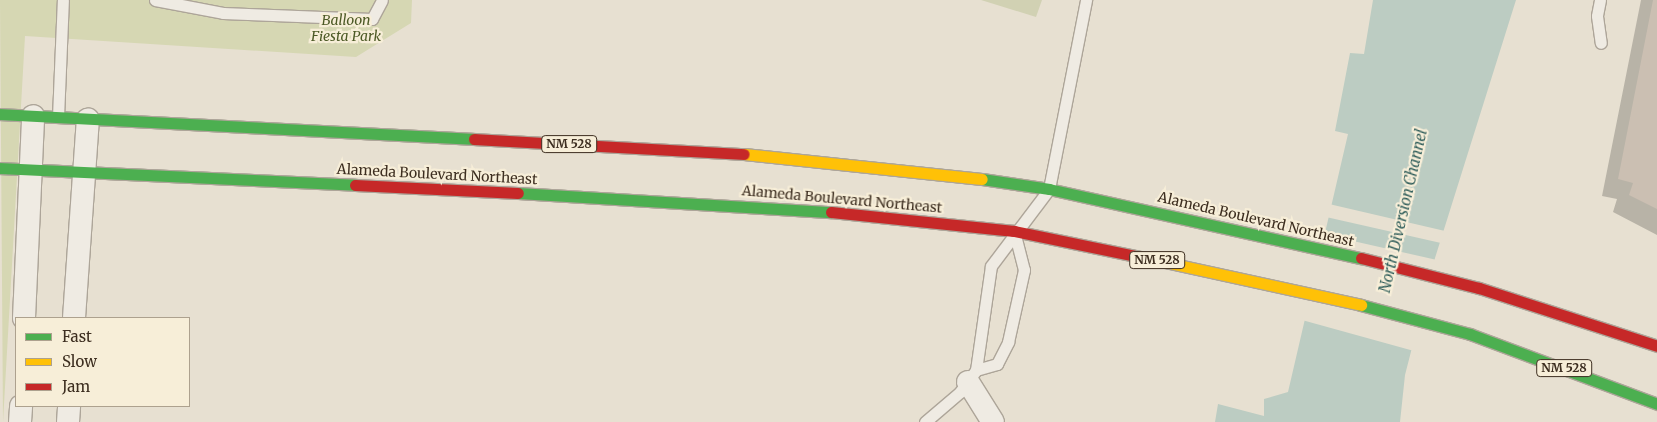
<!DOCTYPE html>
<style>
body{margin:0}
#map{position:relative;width:1657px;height:422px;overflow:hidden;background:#e7e0d1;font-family:Merriweather,serif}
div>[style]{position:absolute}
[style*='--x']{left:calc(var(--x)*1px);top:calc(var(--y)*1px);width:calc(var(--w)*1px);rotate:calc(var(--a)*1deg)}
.green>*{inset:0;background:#d6d7b3}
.cemetery>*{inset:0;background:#d1d1b3}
.water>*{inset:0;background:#bcccc2}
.pier>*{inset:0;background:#e7e0d1}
.shadow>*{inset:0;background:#0003}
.building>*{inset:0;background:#cbbfb2}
.roads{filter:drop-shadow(1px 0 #ada599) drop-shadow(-1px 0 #ada599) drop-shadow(0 1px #ada599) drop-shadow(0 -1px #ada599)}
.lane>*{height:11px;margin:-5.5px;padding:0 5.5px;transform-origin:5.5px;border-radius:5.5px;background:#efebe3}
.street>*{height:22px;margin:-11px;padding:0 11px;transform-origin:11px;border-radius:11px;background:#efebe3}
.fast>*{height:11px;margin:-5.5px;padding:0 5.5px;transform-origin:5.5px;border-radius:5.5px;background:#4caf50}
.slow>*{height:11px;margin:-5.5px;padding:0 5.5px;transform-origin:5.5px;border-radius:5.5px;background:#ffc107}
.jam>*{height:11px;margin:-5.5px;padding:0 5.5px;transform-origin:5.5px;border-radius:5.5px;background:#c62828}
span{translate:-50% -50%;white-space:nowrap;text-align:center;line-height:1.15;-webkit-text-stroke:4.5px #f7eed8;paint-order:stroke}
.shield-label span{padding:1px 4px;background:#f7eed8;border:1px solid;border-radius:4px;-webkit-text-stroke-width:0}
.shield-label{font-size:12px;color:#3d2e20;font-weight:700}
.park-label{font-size:14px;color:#4d5a26;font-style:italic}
.street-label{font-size:14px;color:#3d2e20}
.water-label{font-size:15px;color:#2f5d5a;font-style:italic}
.legend{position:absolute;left:15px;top:317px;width:175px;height:90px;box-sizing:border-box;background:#f7eed8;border:1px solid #ada18e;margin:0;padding:6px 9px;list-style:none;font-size:15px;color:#3d2e20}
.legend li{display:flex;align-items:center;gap:10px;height:25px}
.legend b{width:25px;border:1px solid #ada18e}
</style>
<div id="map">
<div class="green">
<i style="clip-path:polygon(0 0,412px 0,411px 23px,356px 57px,25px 36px,3px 422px)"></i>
</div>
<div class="cemetery">
<i style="clip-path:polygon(981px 0,1042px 0,1036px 17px)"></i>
</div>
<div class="water">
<i style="clip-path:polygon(1373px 0,1516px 0,1435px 258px,1405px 375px,1400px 422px,1215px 422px,1218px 404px,1264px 416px,1264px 399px,1288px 392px,1348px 134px,1335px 131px,1350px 53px,1364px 54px)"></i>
</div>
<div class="pier">
<i style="clip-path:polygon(1329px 204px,1445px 231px,1441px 243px,1326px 217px)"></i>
<i style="clip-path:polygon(1322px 234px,1437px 260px,1414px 351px,1302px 320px)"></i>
</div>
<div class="shadow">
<i style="clip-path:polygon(1641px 0,1657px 0,1657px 235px,1613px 212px,1617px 199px,1602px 196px)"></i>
</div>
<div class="building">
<i style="clip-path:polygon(1653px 0,1657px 0,1657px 209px,1629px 195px,1633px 183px,1618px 179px)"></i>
</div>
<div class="roads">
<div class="lane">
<i style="--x:155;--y:0;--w:69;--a:10.8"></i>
<i style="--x:223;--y:13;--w:149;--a:2.3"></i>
<i style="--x:372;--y:19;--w:21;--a:-62"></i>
<i style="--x:1600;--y:0;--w:16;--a:101"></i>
<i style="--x:1597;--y:16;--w:27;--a:82"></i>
<i style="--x:58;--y:117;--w:117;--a:-87.6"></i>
<i style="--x:976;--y:370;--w:22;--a:-16"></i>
<i style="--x:997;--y:364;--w:25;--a:-63"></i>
<i style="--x:1008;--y:342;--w:74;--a:-77.5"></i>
<i style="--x:1024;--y:270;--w:40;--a:-104.4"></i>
<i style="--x:925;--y:422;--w:46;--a:-40.6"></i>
<i style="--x:960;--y:392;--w:27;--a:-54"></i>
<i style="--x:976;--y:370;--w:105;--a:-81.8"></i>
<i style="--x:991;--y:266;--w:96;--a:-53"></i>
<i style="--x:1049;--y:189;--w:193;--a:-78.9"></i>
</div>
<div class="street">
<i style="--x:24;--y:318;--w:202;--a:-87.4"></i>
<i style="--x:74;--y:318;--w:199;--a:-86"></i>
<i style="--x:968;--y:382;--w:47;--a:58"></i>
<i style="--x:20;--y:422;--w:16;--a:-86"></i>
<i style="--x:68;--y:422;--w:16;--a:-86"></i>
</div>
<div class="fast">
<i style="--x:0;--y:114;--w:475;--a:3"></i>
<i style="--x:0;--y:168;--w:355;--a:2.7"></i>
<i style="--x:982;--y:179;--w:68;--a:8.5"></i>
<i style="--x:1049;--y:189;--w:320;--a:12.5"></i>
<i style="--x:518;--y:193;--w:314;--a:3.5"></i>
<i style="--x:1361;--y:305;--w:113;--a:14.9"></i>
<i style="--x:1470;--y:334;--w:200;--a:20.5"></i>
</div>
<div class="slow">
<i style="--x:744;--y:154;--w:239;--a:6"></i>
<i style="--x:1160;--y:261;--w:206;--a:12.3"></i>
</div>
<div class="jam">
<i style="--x:474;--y:139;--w:270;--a:3.2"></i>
<i style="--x:355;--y:185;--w:163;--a:2.8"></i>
<i style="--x:831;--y:212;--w:184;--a:5.9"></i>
<i style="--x:1014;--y:231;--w:149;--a:11.6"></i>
<i style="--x:1361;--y:258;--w:122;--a:14.3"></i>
<i style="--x:1479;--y:288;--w:187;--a:18"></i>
</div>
</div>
<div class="shield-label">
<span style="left:569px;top:144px">NM 528</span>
<span style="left:1157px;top:260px">NM 528</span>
<span style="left:1564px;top:368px">NM 528</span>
</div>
<div class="park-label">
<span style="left:346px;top:28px">Balloon<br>Fiesta Park</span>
</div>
<div class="street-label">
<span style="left:437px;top:174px;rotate:3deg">Alameda Boulevard Northeast</span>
<span style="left:842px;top:199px;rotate:5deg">Alameda Boulevard Northeast</span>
<span style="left:1256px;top:219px;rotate:13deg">Alameda Boulevard Northeast</span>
</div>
<div class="water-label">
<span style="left:1403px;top:211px;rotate:-77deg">North Diversion Channel</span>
</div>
<ul class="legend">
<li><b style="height:6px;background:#4caf50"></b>Fast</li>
<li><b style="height:6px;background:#ffc107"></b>Slow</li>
<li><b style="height:6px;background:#c62828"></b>Jam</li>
</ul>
</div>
